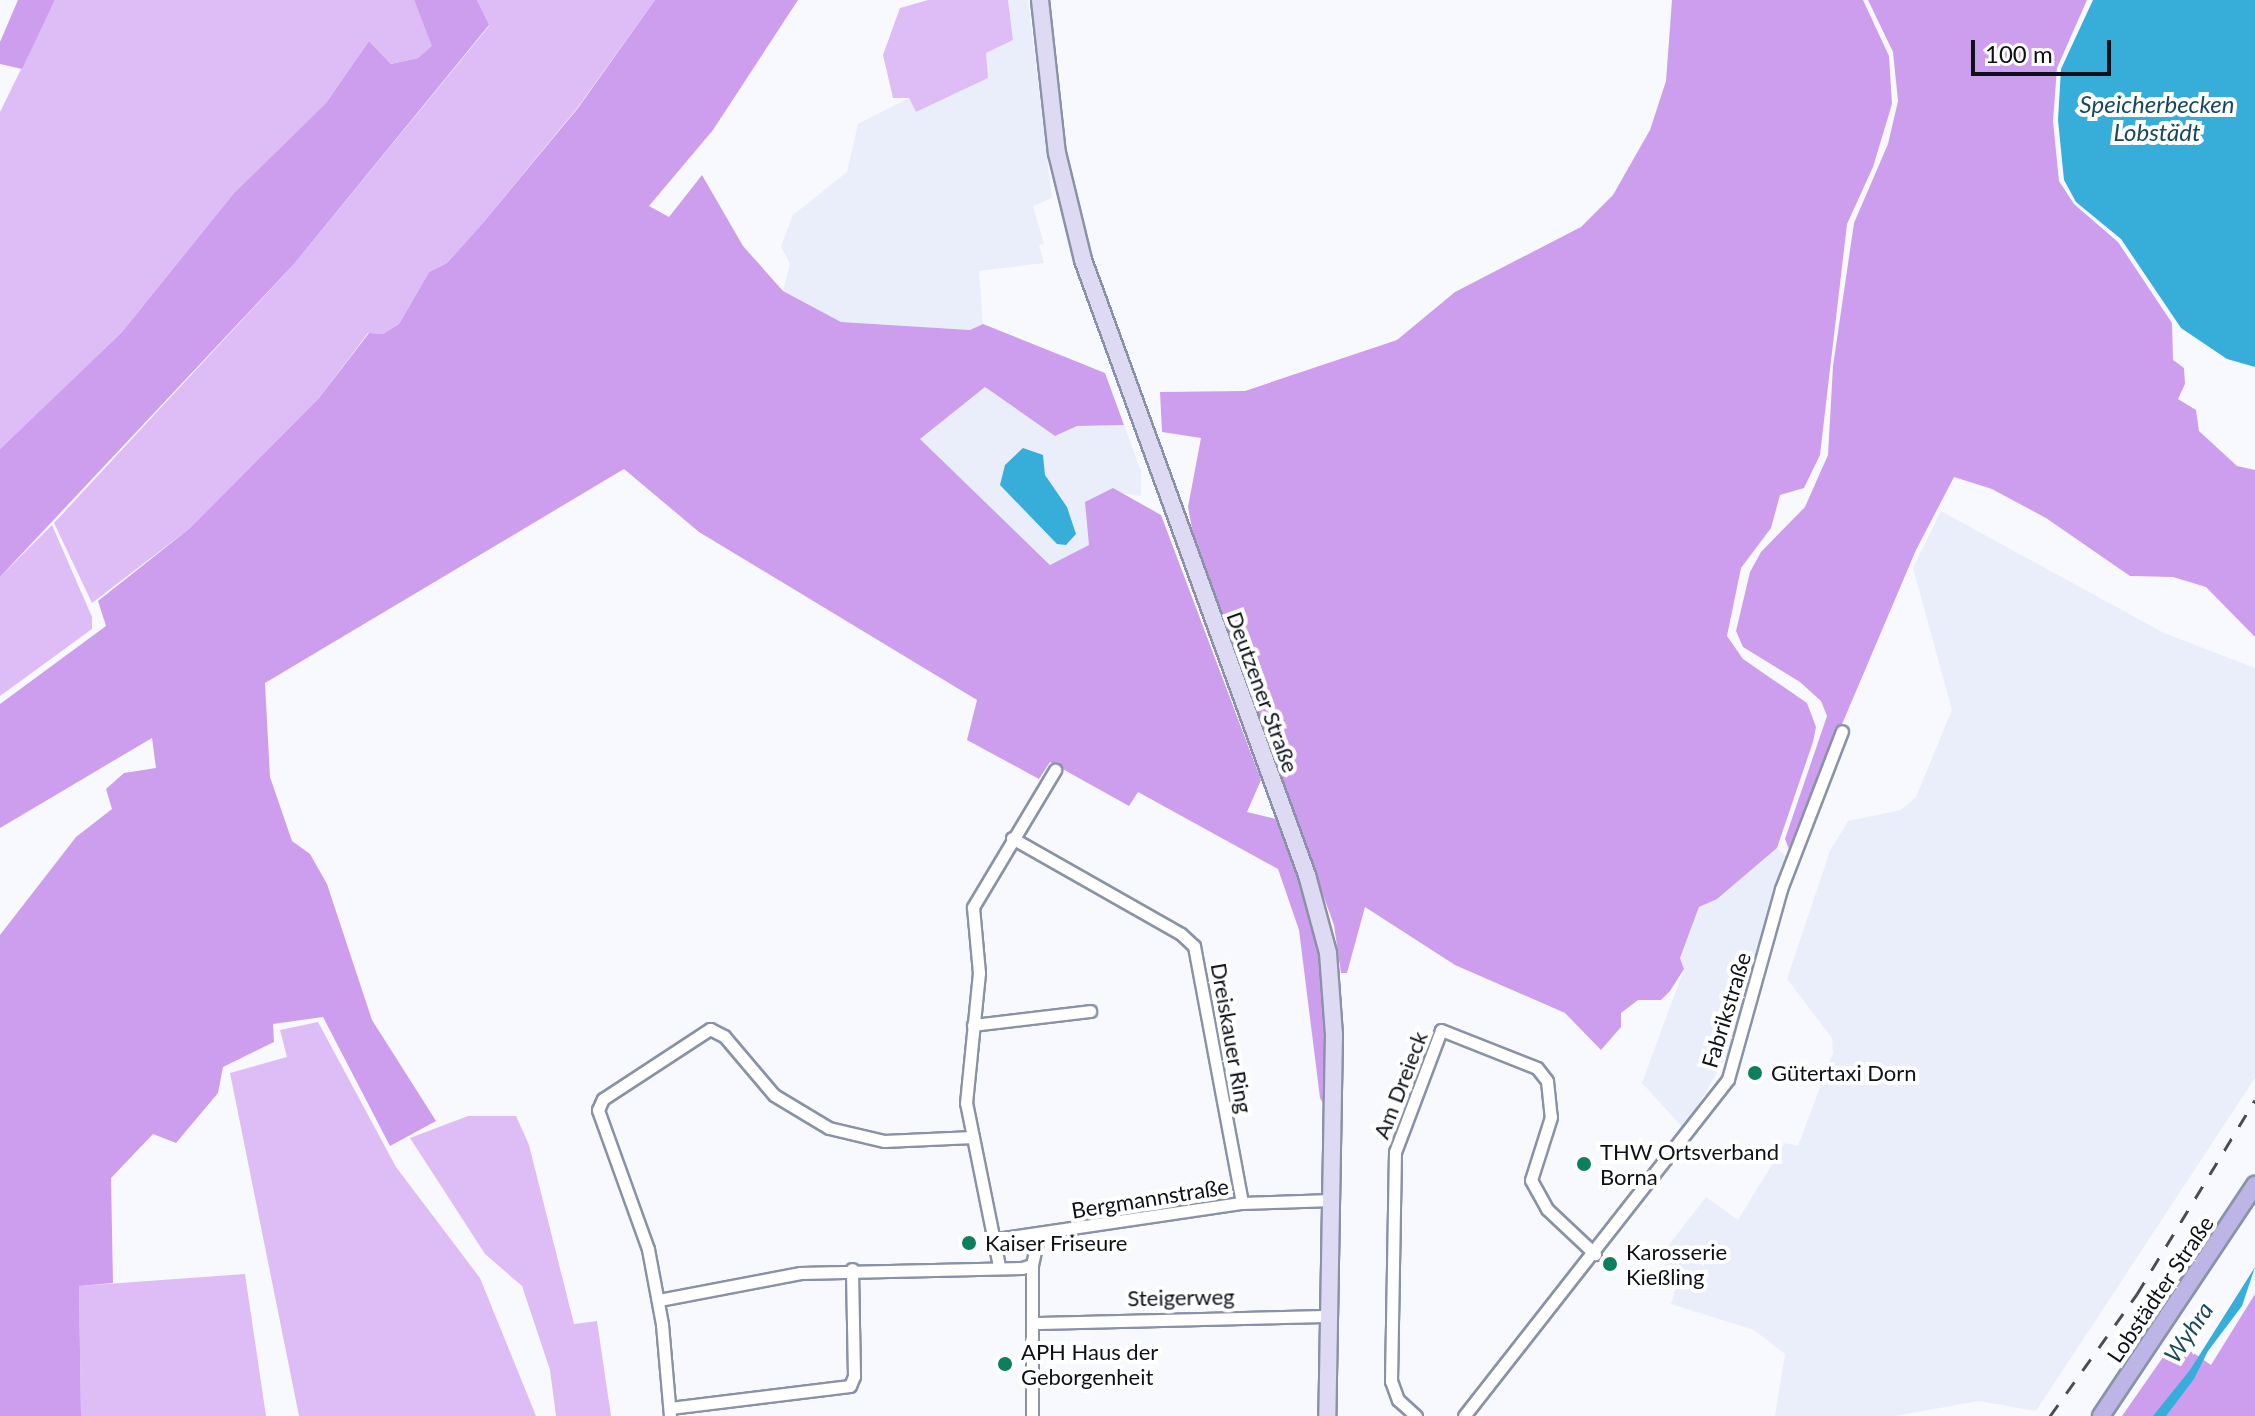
<!DOCTYPE html>
<meta charset="utf-8">
<style>
body{margin:0}
#map{position:relative;width:2255px;height:1416px;overflow:hidden;background:#f8f9fe;font-family:Lato,sans-serif}
div>[style]{position:absolute}
[style*='--x']{left:calc(var(--x)*1px);top:calc(var(--y)*1px);width:calc(var(--w)*1px);rotate:calc(var(--a)*1deg)}
.built>*{inset:0;background:#e9eefa}
.green>*{inset:0;background:#debdf6}
.forest>*{inset:0;background:#cd9eed}
.water>*{inset:0;background:#37adda}
.roads{filter:drop-shadow(2px 0 #8a92a8) drop-shadow(-2px 0 #8a92a8) drop-shadow(0 2px #8a92a8) drop-shadow(0 -2px #8a92a8)}
.street>*{height:11px;margin:-5.5px;padding:0 5.5px;transform-origin:5.5px;border-radius:5.5px;background:#fff}
.secondary>*{height:16px;margin:-8px;padding:0 8px;transform-origin:8px;border-radius:8px;background:#dedaf3}
.primary>*{height:16px;margin:-8px;padding:0 8px;transform-origin:8px;border-radius:8px;background:#bcb5e6}
.rail>*{height:3px;margin-top:-1.5px;transform-origin:0;background:repeating-linear-gradient(90deg,#494c53 0 14px,transparent 0 28px)}
.dots>*{width:22px;height:22px;translate:-50% -50%;box-sizing:border-box;border:4px solid #fff;border-radius:50%}
span{translate:-50% -50%;white-space:nowrap;text-align:center;line-height:1.15;-webkit-text-stroke:8px #fff;paint-order:stroke}
.street-label{font-size:22px;color:#0e1119}
.poi-label{font-size:22px;color:#0e1119}
.left{translate:0 -50%;text-align:left}
.water-label{font-size:24px;color:#19495c;font-style:italic}
.scale{position:absolute;left:1971px;top:40px;width:140px;height:36px;box-sizing:border-box;border:4px solid #0e1119;border-top:0;padding-left:10px;font-size:24px;line-height:28px;white-space:nowrap;color:#0e1119;-webkit-text-stroke:6px #fff;paint-order:stroke}
</style>
<div id="map">
<div class="built">
<i style="clip-path:polygon(1008px 0,1028px 0,1052px 198px,1033px 206px,1044px 244px,1039px 245px,1044px 263px,979px 271px,983px 324px,970px 330px,841px 322px,783px 291px,790px 264px,781px 246px,793px 215px,847px 172px,858px 124px,909px 98px,916px 112px,985px 52px,1013px 40px)"></i>
<i style="clip-path:polygon(985px 387px,1055px 436px,1076px 426px,1124px 425px,1141px 471px,1141px 496px,1119px 493px,1089px 545px,1051px 565px,919px 439px)"></i>
<i style="clip-path:polygon(1941px 511px,2164px 633px,2255px 668px,2255px 1078px,2036px 1411px,1979px 1401px,1895px 1416px,1775px 1416px,1785px 1354px,1754px 1330px,1671px 1304px,1677px 1284px,1666px 1274px,1664px 1251px,1706px 1197px,1738px 1220px,1785px 1143px,1798px 1146px,1833px 1053px,1832px 1038px,1787px 979px,1830px 851px,1848px 821px,1901px 810px,1916px 797px,1952px 710px,1913px 568px)"></i>
<i style="clip-path:polygon(1777px 848px,1788px 858px,1763px 952px,1729px 1052px,1684px 1129px,1642px 1083px,1684px 969px,1680px 958px,1699px 907px,1717px 899px)"></i>
</div>
<div class="green">
<i style="clip-path:polygon(55px 0,414px 0,433px 46px,418px 58px,391px 64px,369px 41px,326px 103px,234px 193px,122px 332px,0 449px,0 112px)"></i>
<i style="clip-path:polygon(477px 0,655px 0,578px 107px,482px 224px,447px 263px,429px 272px,399px 324px,383px 334px,368px 333px,319px 398px,190px 528px,92px 603px,54px 523px,294px 264px,489px 26px)"></i>
<i style="clip-path:polygon(1008px 0,1013px 40px,986px 53px,988px 78px,916px 112px,909px 98px,893px 98px,883px 55px,900px 8px,928px 0)"></i>
<i style="clip-path:polygon(52px 525px,92px 617px,92px 629px,0 696px,0 577px)"></i>
<i style="clip-path:polygon(318px 1022px,396px 1167px,480px 1278px,536px 1416px,299px 1416px,230px 1073px,287px 1057px,280px 1030px)"></i>
<i style="clip-path:polygon(468px 1116px,516px 1116px,529px 1145px,574px 1324px,597px 1321px,611px 1416px,556px 1416px,550px 1370px,522px 1286px,485px 1254px,410px 1138px)"></i>
<i style="clip-path:polygon(245px 1274px,266px 1416px,81px 1416px,79px 1286px)"></i>
</div>
<div class="forest">
<i style="clip-path:polygon(18px 0,55px 0,22px 69px,0 64px,0 42px)"></i>
<i style="clip-path:polygon(414px 0,477px 0,489px 25px,294px 264px,0 577px,0 449px,122px 332px,234px 193px,326px 103px,369px 41px,391px 64px,418px 58px,432px 46px)"></i>
<i style="clip-path:polygon(655px 0,798px 0,713px 130px,649px 206px,669px 217px,702px 175px,743px 246px,783px 291px,841px 322px,970px 330px,983px 324px,1105px 373px,1124px 425px,1077px 426px,1055px 436px,985px 387px,920px 439px,1050px 565px,1089px 545px,1085px 502px,1113px 488px,1161px 515px,1261px 780px,1247px 812px,1276px 819px,1311px 909px,1325px 959px,1327px 1110px,1320px 1098px,1299px 930px,1278px 869px,1138px 792px,1129px 806px,1050px 762px,1039px 779px,967px 740px,977px 700px,699px 532px,624px 469px,265px 683px,270px 777px,292px 841px,310px 854px,327px 884px,372px 1020px,436px 1121px,390px 1146px,323px 1017px,273px 1024px,274px 1042px,223px 1067px,218px 1093px,176px 1143px,153px 1134px,111px 1178px,113px 1283px,79px 1286px,81px 1416px,0 1416px,0 935px,76px 837px,112px 809px,106px 789px,124px 773px,156px 768px,152px 738px,0 828px,0 704px,106px 626px,98px 601px,190px 528px,319px 398px,369px 333px,383px 334px,399px 324px,429px 272px,447px 263px,482px 224px,578px 108px)"></i>
<i style="clip-path:polygon(1672px 0,1863px 0,1889px 56px,1892px 104px,1873px 167px,1847px 224px,1820px 455px,1804px 488px,1780px 495px,1771px 528px,1741px 568px,1727px 636px,1743px 659px,1807px 703px,1816px 727px,1813px 742px,1777px 848px,1717px 899px,1699px 907px,1680px 958px,1684px 969px,1670px 991px,1661px 1000px,1638px 1000px,1621px 1013px,1621px 1027px,1601px 1050px,1565px 1013px,1455px 965px,1365px 907px,1347px 973px,1341px 973px,1334px 925px,1194px 539px,1188px 507px,1201px 438px,1162px 432px,1160px 392px,1245px 391px,1397px 340px,1455px 292px,1581px 227px,1613px 195px,1650px 130px,1666px 81px)"></i>
<i style="clip-path:polygon(1868px 0,2087px 0,2057px 68px,2053px 121px,2059px 181px,2074px 204px,2118px 242px,2172px 323px,2173px 360px,2184px 368px,2185px 384px,2178px 399px,2196px 410px,2199px 431px,2237px 466px,2255px 470px,2255px 637px,2206px 587px,2173px 577px,2130px 576px,2046px 518px,1992px 489px,1954px 477px,1916px 550px,1789px 849px,1785px 839px,1827px 716px,1821px 701px,1800px 682px,1743px 647px,1736px 631px,1750px 572px,1761px 552px,1805px 507px,1828px 455px,1833px 366px,1854px 223px,1888px 144px,1898px 101px,1893px 52px)"></i>
<i style="clip-path:polygon(2255px 1294px,2255px 1416px,2122px 1416px,2175px 1340px,2211px 1365px)"></i>
</div>
<div class="water">
<i style="clip-path:polygon(2093px 0,2255px 0,2255px 367px,2227px 359px,2181px 328px,2121px 239px,2076px 202px,2064px 180px,2058px 120px,2061px 69px)"></i>
<i style="clip-path:polygon(1023px 448px,1043px 455px,1045px 475px,1067px 507px,1076px 534px,1066px 545px,1057px 544px,1000px 485px,1005px 465px)"></i>
<i style="clip-path:polygon(2255px 1267px,2242px 1306px,2208px 1351px,2194px 1379px,2166px 1416px,2153px 1416px,2190px 1370px)"></i>
</div>
<div class="roads">
<div class="street">
<i style="--x:1012;--y:838;--w:194;--a:29.6"></i>
<i style="--x:1181;--y:934;--w:18;--a:43"></i>
<i style="--x:1194;--y:946;--w:261;--a:79.4"></i>
<i style="--x:973;--y:1025;--w:118;--a:-6.8"></i>
<i style="--x:990;--y:1240;--w:255;--a:-8.4"></i>
<i style="--x:1242;--y:1203;--w:90;--a:-1.9"></i>
<i style="--x:1032;--y:1265;--w:151;--a:90"></i>
<i style="--x:999;--y:1266;--w:166;--a:-101.4"></i>
<i style="--x:966;--y:1103;--w:131;--a:-84.3"></i>
<i style="--x:979;--y:973;--w:66;--a:-95.2"></i>
<i style="--x:973;--y:907;--w:160;--a:-59.1"></i>
<i style="--x:659;--y:1300;--w:144;--a:-10.8"></i>
<i style="--x:800;--y:1273;--w:222;--a:-1.3"></i>
<i style="--x:1022;--y:1268;--w:10;--a:-17"></i>
<i style="--x:1032;--y:1265;--w:30;--a:-78"></i>
<i style="--x:1034;--y:1323;--w:295;--a:-1.4"></i>
<i style="--x:670;--y:1408;--w:181;--a:-7"></i>
<i style="--x:850;--y:1386;--w:11;--a:-68"></i>
<i style="--x:854;--y:1376;--w:107;--a:-91.1"></i>
<i style="--x:670;--y:1416;--w:92;--a:-95"></i>
<i style="--x:662;--y:1324;--w:76;--a:-100.6"></i>
<i style="--x:648;--y:1249;--w:148;--a:-109.8"></i>
<i style="--x:598;--y:1110;--w:12;--a:-66"></i>
<i style="--x:603;--y:1099;--w:128;--a:-33.2"></i>
<i style="--x:710;--y:1029;--w:16;--a:27"></i>
<i style="--x:724;--y:1036;--w:77;--a:49.7"></i>
<i style="--x:774;--y:1095;--w:64;--a:31"></i>
<i style="--x:829;--y:1128;--w:57;--a:13.3"></i>
<i style="--x:884;--y:1141;--w:89;--a:-2.6"></i>
<i style="--x:1416;--y:1416;--w:24;--a:-138"></i>
<i style="--x:1398;--y:1400;--w:20;--a:-110"></i>
<i style="--x:1391;--y:1381;--w:229;--a:-89"></i>
<i style="--x:1395;--y:1152;--w:130;--a:-69.3"></i>
<i style="--x:1441;--y:1030;--w:103;--a:21.6"></i>
<i style="--x:1537;--y:1068;--w:16;--a:52"></i>
<i style="--x:1547;--y:1081;--w:36;--a:84"></i>
<i style="--x:1551;--y:1117;--w:66;--a:107.6"></i>
<i style="--x:1531;--y:1180;--w:33;--a:61"></i>
<i style="--x:1547;--y:1209;--w:66;--a:43.2"></i>
<i style="--x:1464;--y:1416;--w:428;--a:-51.9"></i>
<i style="--x:1728;--y:1079;--w:197;--a:-74.4"></i>
<i style="--x:1781;--y:889;--w:169;--a:-68.9"></i>
</div>
<div class="secondary">
<i style="--x:1040;--y:0;--w:154;--a:83.7"></i>
<i style="--x:1057;--y:153;--w:110;--a:76.3"></i>
<i style="--x:1083;--y:260;--w:655;--a:69.99"></i>
<i style="--x:1307;--y:875;--w:81;--a:74.9"></i>
<i style="--x:1328;--y:953;--w:81;--a:85.8"></i>
<i style="--x:1334;--y:1034;--w:382;--a:91"></i>
</div>
<div class="primary">
<i style="--x:2101;--y:1416;--w:278;--a:-56.3"></i>
</div>
</div>
<div class="rail">
<i style="--x:2050;--y:1416;--w:150;--a:-54.5"></i>
<i style="--x:2137;--y:1294;--w:227;--a:-58.7"></i>
</div>
<div class="dots">
<i style="left:1755px;top:1073px;background:#0c805e"></i>
<i style="left:1584px;top:1164px;background:#0c805e"></i>
<i style="left:969px;top:1243px;background:#0c805e"></i>
<i style="left:1610px;top:1264px;background:#0c805e"></i>
<i style="left:1005px;top:1364px;background:#0c805e"></i>
</div>
<div class="street-label">
<span style="left:1263px;top:692px;rotate:70deg">Deutzener Straße</span>
<span style="left:1726px;top:1010px;rotate:-73deg">Fabrikstraße</span>
<span style="left:1232px;top:1038px;rotate:80deg">Dreiskauer Ring</span>
<span style="left:1400px;top:1085px;rotate:-69deg">Am Dreieck</span>
<span style="left:1150px;top:1198px;rotate:-9deg">Bergmannstraße</span>
<span style="left:2160px;top:1289px;rotate:-56deg">Lobstädter Straße</span>
<span style="left:1181px;top:1297px;rotate:-1deg">Steigerweg</span>
</div>
<div class="poi-label">
<span class="left" style="left:1771px;top:1073px">Gütertaxi Dorn</span>
<span class="left" style="left:1600px;top:1164px">THW Ortsverband<br>Borna</span>
<span class="left" style="left:985px;top:1243px">Kaiser Friseure</span>
<span class="left" style="left:1626px;top:1264px">Karosserie<br>Kießling</span>
<span class="left" style="left:1021px;top:1364px">APH Haus der<br>Geborgenheit</span>
</div>
<div class="water-label">
<span style="left:2157px;top:118px">Speicherbecken<br>Lobstädt</span>
<span style="left:2188px;top:1332px;rotate:-56deg">Wyhra</span>
</div>
<div class="scale">100 m</div>
</div>
